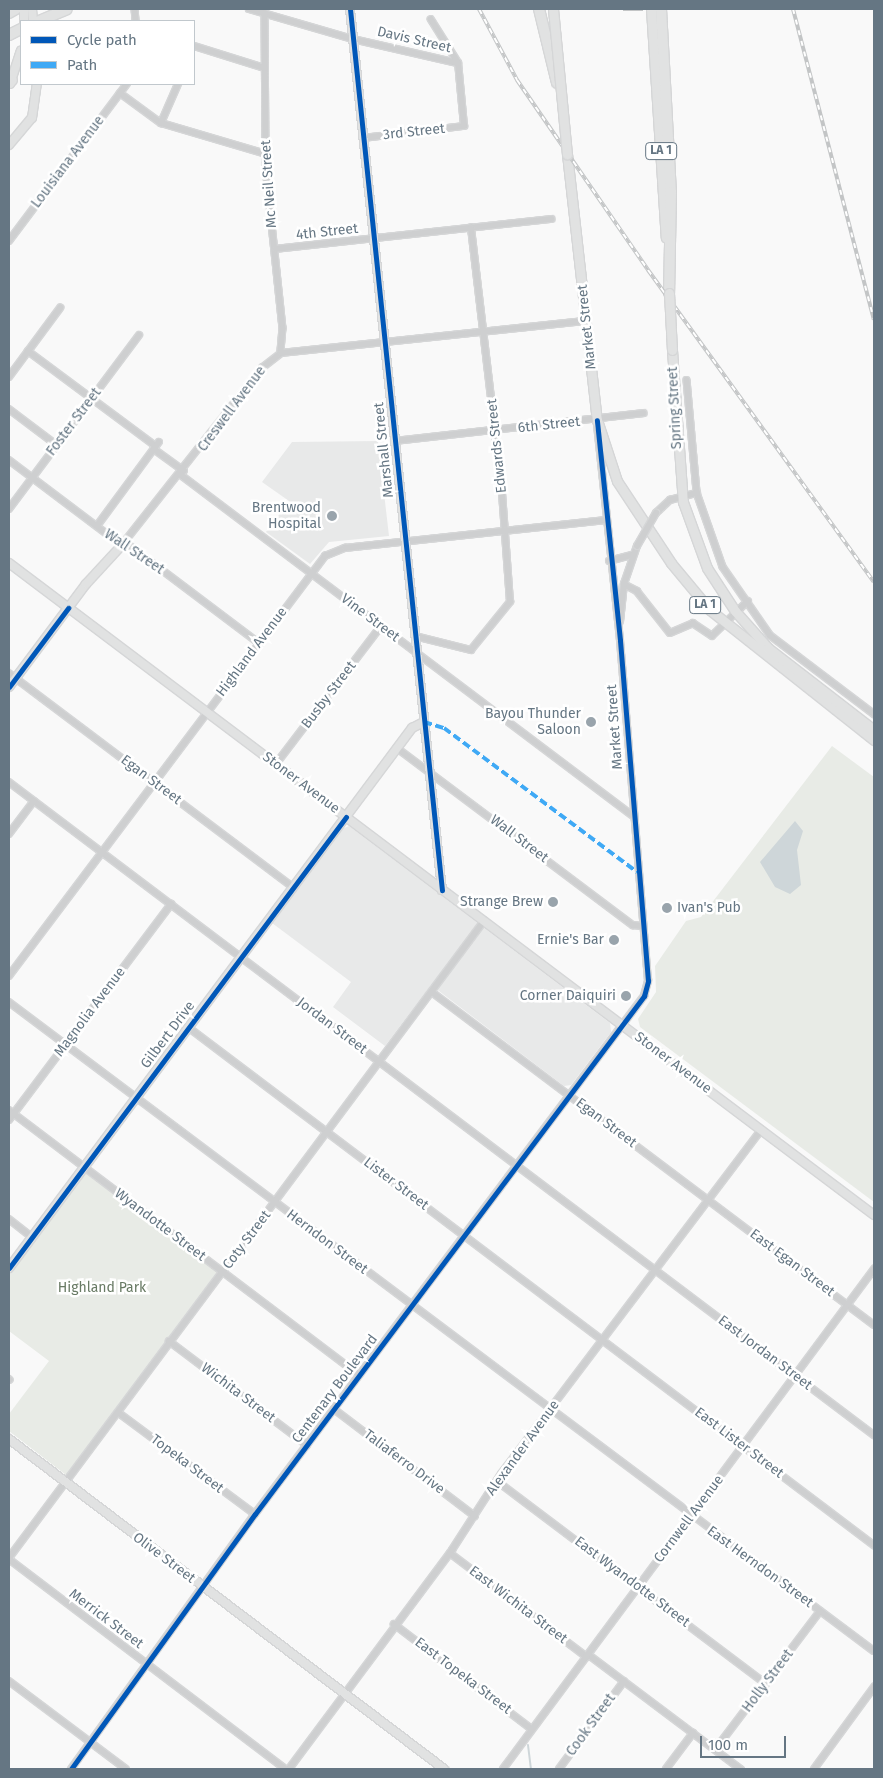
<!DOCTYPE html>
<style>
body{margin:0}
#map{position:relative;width:883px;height:1778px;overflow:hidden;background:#f9f9f9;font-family:"Fira Sans",sans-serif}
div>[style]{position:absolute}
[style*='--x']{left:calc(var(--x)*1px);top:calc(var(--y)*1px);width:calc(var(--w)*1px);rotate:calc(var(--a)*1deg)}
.built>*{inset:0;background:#e8e9e9}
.green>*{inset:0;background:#e8ebe6}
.water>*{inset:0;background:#ced6d9}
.stream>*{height:2px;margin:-1px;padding:0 1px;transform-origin:1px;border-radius:1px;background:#ced6d9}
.roads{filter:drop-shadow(1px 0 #d5d6d7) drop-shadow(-1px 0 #d5d6d7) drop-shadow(0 1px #d5d6d7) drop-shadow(0 -1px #d5d6d7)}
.street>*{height:5.5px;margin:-2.75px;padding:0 2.75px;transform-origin:2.75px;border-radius:2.75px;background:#cecfd0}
.secondary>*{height:8px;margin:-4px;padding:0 4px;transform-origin:4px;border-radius:4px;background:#e1e2e2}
.primary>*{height:9px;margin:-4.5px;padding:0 4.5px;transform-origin:4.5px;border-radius:4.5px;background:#e1e2e2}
.highway>*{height:10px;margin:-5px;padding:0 5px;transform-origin:5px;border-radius:5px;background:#e1e2e2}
.rail>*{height:4px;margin-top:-2px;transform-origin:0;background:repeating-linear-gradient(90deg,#fff 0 5.5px,#c3c5c6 0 11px);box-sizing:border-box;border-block:1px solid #c3c5c6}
.bridges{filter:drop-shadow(1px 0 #d5d6d7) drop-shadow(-1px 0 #d5d6d7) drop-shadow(0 1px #d5d6d7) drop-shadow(0 -1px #d5d6d7)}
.street-bridge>*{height:5.5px;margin:-2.75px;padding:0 2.75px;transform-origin:2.75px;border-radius:2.75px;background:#cecfd0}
.primary-bridge>*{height:9px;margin:-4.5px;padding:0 4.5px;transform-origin:4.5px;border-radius:4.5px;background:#e1e2e2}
.quiet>*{height:4px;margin-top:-2px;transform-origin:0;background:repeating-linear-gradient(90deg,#3fa9f5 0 8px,transparent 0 12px)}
.cycleway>*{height:5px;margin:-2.5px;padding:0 2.5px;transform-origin:2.5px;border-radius:2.5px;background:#0057b8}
.dots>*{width:14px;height:14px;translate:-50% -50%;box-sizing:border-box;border:2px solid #fff;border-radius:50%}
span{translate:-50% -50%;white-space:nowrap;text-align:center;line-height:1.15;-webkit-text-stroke:5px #fff;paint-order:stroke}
.shield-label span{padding:1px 4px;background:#fff;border:1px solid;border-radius:4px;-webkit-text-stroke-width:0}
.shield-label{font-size:12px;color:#657683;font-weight:700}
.street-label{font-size:14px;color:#657683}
.poi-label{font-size:14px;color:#657683}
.right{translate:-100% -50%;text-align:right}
.left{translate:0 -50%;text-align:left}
.park-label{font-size:14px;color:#687a64}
.frame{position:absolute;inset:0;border:10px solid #657683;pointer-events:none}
.legend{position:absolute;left:20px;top:20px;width:175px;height:65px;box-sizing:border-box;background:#fff;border:1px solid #c1c8cd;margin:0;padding:6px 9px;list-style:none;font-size:15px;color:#657683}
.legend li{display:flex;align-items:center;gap:10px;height:25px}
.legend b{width:25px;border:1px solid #c1c8cd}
.scale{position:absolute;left:700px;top:1736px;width:86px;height:22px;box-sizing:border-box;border:2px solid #657683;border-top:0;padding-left:6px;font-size:15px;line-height:18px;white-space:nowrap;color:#657683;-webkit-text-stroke:4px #fff;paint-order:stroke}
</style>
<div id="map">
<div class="built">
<i style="clip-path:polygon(378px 441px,389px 536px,329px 542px,310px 564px,266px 532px,289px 501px,262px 482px,292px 442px)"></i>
<i style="clip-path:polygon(349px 826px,610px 1023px,611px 1032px,571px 1085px,564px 1086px,431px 985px,385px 1046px,333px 1007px,351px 982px,272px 923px,342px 829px)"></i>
</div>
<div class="green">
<i style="clip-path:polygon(832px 746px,874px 777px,874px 1202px,640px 1027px,638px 1019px,656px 992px,655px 966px,686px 921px,701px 917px)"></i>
<i style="clip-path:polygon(85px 1171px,221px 1272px,66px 1475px,9px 1431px,9px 1414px,49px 1361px,9px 1331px,9px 1273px)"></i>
</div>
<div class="water">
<i style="clip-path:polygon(795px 821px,803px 831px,797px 850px,801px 885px,790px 894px,775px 887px,760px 862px)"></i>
</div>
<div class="stream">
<i style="--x:528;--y:1745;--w:24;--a:83"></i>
</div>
<div class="roads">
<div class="street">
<i style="--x:135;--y:9;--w:12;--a:85"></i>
<i style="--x:249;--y:9;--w:108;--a:16.1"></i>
<i style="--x:353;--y:39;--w:108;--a:12.9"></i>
<i style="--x:265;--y:13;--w:154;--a:89.6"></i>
<i style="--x:266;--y:167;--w:162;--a:84"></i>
<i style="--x:283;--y:328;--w:25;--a:95"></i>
<i style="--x:194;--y:46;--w:74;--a:17.2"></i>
<i style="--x:120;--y:93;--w:51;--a:36.2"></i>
<i style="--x:161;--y:123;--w:109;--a:16.4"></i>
<i style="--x:161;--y:123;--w:43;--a:-66.4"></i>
<i style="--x:363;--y:138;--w:102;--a:-6.8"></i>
<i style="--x:464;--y:126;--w:63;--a:-95.4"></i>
<i style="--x:458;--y:63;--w:51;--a:-122.1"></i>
<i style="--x:9;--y:241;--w:196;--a:-53.1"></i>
<i style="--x:275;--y:249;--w:278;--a:-6.2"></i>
<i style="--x:28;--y:351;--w:159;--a:36.6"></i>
<i style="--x:9;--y:377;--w:86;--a:-53.5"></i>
<i style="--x:687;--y:380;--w:113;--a:84.9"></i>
<i style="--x:697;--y:493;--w:78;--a:70.6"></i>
<i style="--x:723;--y:567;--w:83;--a:55.3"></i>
<i style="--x:770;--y:635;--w:131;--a:37.2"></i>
<i style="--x:9;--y:409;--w:60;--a:36.9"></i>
<i style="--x:395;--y:441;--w:250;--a:-6.4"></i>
<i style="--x:154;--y:449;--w:37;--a:36"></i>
<i style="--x:9;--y:460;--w:141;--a:37"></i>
<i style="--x:122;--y:545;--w:226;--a:-51.7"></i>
<i style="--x:262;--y:368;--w:24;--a:-38"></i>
<i style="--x:281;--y:353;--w:307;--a:-6"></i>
<i style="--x:181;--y:475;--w:565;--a:37.01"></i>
<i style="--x:9;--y:509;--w:217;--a:-53.2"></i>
<i style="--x:656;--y:513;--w:19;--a:-43"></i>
<i style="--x:670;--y:500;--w:28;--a:-15"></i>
<i style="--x:97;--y:526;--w:104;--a:-53.6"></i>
<i style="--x:125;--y:542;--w:168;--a:37"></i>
<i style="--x:609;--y:561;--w:24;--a:-15"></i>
<i style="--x:624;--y:584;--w:15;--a:28"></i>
<i style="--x:637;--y:591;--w:53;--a:51.8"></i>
<i style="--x:670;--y:633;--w:25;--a:-23"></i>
<i style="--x:693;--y:623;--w:23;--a:34"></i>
<i style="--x:712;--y:636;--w:50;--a:-44.2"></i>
<i style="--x:620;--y:622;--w:38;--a:-84"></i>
<i style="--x:624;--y:584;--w:40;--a:-71.1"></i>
<i style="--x:415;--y:636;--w:58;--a:14"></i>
<i style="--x:471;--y:650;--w:62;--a:-50.9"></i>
<i style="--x:510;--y:602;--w:110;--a:-94.2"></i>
<i style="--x:502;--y:492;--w:266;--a:-96.7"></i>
<i style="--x:9;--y:673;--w:356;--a:37"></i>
<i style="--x:397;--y:748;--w:295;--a:36.9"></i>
<i style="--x:633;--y:925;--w:9;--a:6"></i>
<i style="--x:276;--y:764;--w:173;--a:-52.7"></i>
<i style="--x:9;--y:782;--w:1084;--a:37.05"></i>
<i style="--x:9;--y:834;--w:41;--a:-52.9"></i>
<i style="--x:9;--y:976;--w:526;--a:-53.04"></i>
<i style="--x:325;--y:556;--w:22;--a:-22"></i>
<i style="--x:345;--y:548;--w:262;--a:-6.1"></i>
<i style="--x:432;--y:992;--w:553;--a:36.99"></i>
<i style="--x:9;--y:1002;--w:1081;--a:36.88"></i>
<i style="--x:188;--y:1027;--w:860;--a:37.06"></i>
<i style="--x:9;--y:1110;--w:439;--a:37.1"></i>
<i style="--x:9;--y:1120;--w:270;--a:-53.1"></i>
<i style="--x:9;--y:1219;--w:29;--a:38"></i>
<i style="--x:169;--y:1341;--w:173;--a:37"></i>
<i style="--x:9;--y:1379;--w:1;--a:45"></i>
<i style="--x:334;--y:1409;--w:177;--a:37.2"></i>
<i style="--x:119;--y:1413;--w:169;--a:36.6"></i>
<i style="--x:497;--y:1481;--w:337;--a:37"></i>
<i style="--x:450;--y:1553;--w:172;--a:37.2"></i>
<i style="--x:9;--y:1558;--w:795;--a:-53.29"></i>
<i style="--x:9;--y:1559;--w:348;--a:37.2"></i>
<i style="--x:394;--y:1624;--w:173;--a:37.3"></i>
<i style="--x:589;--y:1655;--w:190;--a:36.9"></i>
<i style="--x:9;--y:1681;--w:146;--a:36.9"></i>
<i style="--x:715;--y:1750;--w:174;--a:-52.9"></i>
<i style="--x:71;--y:1769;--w:314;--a:-54.2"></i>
<i style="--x:255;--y:1514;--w:648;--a:-53.09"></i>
<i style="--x:644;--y:996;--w:16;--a:-75"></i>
<i style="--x:648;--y:981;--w:342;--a:-94.7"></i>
<i style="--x:620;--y:640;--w:217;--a:-96.1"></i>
<i style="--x:289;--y:1769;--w:273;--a:-53.3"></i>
<i style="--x:452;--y:1550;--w:90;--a:-57.2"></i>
<i style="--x:501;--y:1474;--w:431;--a:-52.9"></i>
<i style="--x:503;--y:1769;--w:623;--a:-53.42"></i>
<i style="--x:559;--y:1769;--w:109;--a:-53.5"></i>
<i style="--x:666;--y:1769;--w:45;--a:-53.1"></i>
<i style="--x:814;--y:1769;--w:102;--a:-53.8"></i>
</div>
<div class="secondary">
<i style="--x:32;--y:9;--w:12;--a:85"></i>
<i style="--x:350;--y:9;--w:886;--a:84.04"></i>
<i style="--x:24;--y:21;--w:12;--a:-90"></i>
<i style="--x:10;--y:84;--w:35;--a:-72"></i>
<i style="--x:9;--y:145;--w:35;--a:-50"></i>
<i style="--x:32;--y:118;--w:34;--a:-82"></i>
<i style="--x:9;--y:563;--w:1083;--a:37.01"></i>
<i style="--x:9;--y:687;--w:129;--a:-53.2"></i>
<i style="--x:86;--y:584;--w:53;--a:-47.3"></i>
<i style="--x:9;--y:1268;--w:674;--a:-53.27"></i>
<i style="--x:412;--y:728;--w:13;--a:-27"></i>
<i style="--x:9;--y:1439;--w:546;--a:37.18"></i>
</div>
<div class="primary">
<i style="--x:651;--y:9;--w:229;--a:86.3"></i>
<i style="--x:567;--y:154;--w:268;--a:83.6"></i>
<i style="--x:597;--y:420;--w:64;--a:71.8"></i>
<i style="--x:617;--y:481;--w:98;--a:56.6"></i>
<i style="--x:671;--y:563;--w:61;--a:50.3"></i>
<i style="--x:710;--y:610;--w:209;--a:38.4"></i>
<i style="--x:672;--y:350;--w:152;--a:85.9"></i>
<i style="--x:683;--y:502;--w:70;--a:70"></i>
<i style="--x:707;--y:568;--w:51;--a:56.9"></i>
<i style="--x:735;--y:611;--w:50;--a:48.3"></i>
<i style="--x:768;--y:648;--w:134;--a:37.7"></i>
</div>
<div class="highway">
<i style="--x:539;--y:9;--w:76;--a:76.3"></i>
<i style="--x:661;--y:9;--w:183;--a:86.9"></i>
<i style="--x:671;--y:192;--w:101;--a:91.1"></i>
<i style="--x:9;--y:13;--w:8;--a:-30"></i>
<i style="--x:39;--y:21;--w:30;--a:-23"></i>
<i style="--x:9;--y:35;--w:13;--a:-27"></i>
<i style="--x:9;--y:83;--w:4;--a:-45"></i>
</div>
</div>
<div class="rail">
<i style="--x:479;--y:9;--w:81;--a:61.8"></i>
<i style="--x:517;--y:80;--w:231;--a:55.4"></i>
<i style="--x:648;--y:270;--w:385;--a:54.1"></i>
<i style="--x:623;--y:9;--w:20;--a:0"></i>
<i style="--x:793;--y:9;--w:321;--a:75.4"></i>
</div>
<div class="bridges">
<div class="street-bridge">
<i style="--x:637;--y:546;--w:38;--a:-60"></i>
</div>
<div class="primary-bridge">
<i style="--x:553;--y:9;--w:146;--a:84.5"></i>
<i style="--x:669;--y:293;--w:57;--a:87"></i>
</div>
</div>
<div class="quiet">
<i style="--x:424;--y:722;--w:21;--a:17"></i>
<i style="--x:444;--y:728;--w:241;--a:36.7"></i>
</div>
<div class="cycleway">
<i style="--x:350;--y:9;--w:886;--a:84.04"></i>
<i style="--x:9;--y:687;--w:99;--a:-53.2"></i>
<i style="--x:9;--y:1268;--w:563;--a:-53.23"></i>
<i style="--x:71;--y:1769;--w:314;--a:-54.2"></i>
<i style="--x:255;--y:1514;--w:648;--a:-53.09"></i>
<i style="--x:644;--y:996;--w:16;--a:-75"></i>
<i style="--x:648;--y:981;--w:342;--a:-94.7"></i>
<i style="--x:620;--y:640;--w:221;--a:-96"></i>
</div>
<div class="dots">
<i style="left:332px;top:516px;background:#99a4ac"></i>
<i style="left:591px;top:722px;background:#99a4ac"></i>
<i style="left:553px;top:902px;background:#99a4ac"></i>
<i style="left:667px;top:908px;background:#99a4ac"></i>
<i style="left:614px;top:940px;background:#99a4ac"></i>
<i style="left:626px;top:996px;background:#99a4ac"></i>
</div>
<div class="shield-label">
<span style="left:661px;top:151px">LA 1</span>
<span style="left:705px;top:605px">LA 1</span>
</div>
<div class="street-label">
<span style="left:414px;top:40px;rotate:13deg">Davis Street</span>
<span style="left:414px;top:132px;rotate:-6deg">3rd Street</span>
<span style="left:68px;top:162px;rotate:-53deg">Louisiana Avenue</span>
<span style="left:269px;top:184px;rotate:-94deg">Mc Neil Street</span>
<span style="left:327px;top:232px;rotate:-6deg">4th Street</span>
<span style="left:587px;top:327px;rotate:-96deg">Market Street</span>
<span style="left:675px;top:408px;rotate:-93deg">Spring Street</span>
<span style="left:232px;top:409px;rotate:-53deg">Creswell Avenue</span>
<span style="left:74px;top:422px;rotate:-53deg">Foster Street</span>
<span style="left:549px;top:425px;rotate:-6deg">6th Street</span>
<span style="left:497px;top:446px;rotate:-96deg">Edwards Street</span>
<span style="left:384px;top:450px;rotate:-96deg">Marshall Street</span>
<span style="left:134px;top:552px;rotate:34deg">Wall Street</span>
<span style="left:370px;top:618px;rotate:37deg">Vine Street</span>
<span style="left:252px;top:652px;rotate:-53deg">Highland Avenue</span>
<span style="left:329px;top:695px;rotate:-53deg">Busby Street</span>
<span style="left:615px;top:727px;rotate:-94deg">Market Street</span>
<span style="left:151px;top:780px;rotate:37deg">Egan Street</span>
<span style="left:301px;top:783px;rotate:37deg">Stoner Avenue</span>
<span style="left:519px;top:839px;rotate:37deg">Wall Street</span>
<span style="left:90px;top:1012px;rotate:-53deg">Magnolia Avenue</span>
<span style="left:332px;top:1026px;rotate:37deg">Jordan Street</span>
<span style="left:168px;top:1035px;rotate:-53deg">Gilbert Drive</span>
<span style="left:673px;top:1063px;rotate:37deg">Stoner Avenue</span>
<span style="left:606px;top:1123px;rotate:37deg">Egan Street</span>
<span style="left:396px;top:1184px;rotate:37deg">Lister Street</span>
<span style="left:160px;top:1225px;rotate:37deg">Wyandotte Street</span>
<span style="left:247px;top:1240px;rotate:-53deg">Coty Street</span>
<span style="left:327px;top:1242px;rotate:37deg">Herndon Street</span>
<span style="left:792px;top:1263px;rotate:37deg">East Egan Street</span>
<span style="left:765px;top:1353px;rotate:37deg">East Jordan Street</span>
<span style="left:335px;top:1389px;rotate:-53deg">Centenary Boulevard</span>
<span style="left:238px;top:1393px;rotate:37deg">Wichita Street</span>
<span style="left:739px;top:1443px;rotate:37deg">East Lister Street</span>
<span style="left:523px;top:1448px;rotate:-54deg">Alexander Avenue</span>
<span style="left:404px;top:1462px;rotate:37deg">Taliaferro Drive</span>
<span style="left:187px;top:1464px;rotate:37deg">Topeka Street</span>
<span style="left:689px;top:1519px;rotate:-53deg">Cornwell Avenue</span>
<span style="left:164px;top:1558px;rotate:37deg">Olive Street</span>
<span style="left:760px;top:1567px;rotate:36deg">East Herndon Street</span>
<span style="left:632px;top:1582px;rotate:37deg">East Wyandotte Street</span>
<span style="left:518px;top:1605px;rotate:37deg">East Wichita Street</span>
<span style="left:106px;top:1619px;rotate:37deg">Merrick Street</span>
<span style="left:463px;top:1676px;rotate:37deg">East Topeka Street</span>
<span style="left:768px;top:1681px;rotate:-53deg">Holly Street</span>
<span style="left:591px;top:1725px;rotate:-54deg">Cook Street</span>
</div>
<div class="poi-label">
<span class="right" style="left:321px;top:516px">Brentwood<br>Hospital</span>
<span class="right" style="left:581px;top:722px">Bayou Thunder<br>Saloon</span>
<span class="right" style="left:543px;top:902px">Strange Brew</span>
<span class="left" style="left:677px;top:908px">Ivan's Pub</span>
<span class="right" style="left:604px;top:940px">Ernie's Bar</span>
<span class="right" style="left:616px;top:996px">Corner Daiquiri</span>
</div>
<div class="park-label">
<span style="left:102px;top:1288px">Highland Park</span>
</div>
<div class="frame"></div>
<ul class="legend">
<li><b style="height:6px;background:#0057b8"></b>Cycle path</li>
<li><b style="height:6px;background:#3fa9f5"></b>Path</li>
</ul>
<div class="scale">100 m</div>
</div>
